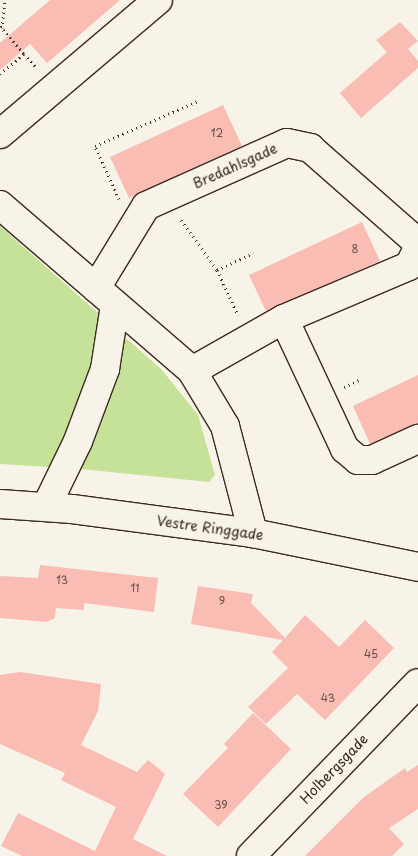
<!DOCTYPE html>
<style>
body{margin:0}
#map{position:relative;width:418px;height:856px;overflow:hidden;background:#f7f3e8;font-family:"Playpen Sans",sans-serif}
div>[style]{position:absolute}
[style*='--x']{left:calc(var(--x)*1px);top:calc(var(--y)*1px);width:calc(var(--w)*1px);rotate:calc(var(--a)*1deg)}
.green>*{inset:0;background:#c6e299}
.building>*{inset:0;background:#f9bdb4}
.path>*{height:3px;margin-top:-1.5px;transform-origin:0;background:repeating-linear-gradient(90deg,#3b2a1e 0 1px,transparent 0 5px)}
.roads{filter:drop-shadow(1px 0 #3b2a1e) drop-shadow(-1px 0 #3b2a1e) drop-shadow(0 1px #3b2a1e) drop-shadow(0 -1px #3b2a1e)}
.minor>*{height:28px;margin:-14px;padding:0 14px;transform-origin:14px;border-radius:14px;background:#f7f3e8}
span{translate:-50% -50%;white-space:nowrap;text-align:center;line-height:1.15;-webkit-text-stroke:5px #f7f3e8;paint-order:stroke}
.number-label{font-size:11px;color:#6a4f44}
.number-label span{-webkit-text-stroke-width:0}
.street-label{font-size:14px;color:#3b2a1e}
</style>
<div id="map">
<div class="green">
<i style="clip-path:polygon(0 226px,162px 370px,198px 415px,215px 475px,209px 482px,81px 469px,0 464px)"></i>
</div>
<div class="building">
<i style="clip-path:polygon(50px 0,120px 0,47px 63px,30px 44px,0 70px,0 43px)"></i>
<i style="clip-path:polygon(400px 22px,418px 41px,408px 49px,418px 61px,418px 68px,361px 118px,340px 93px,387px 52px,376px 40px)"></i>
<i style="clip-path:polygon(223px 105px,242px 146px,129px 198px,110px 157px)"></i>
<i style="clip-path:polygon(362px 222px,380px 261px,266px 311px,249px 275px)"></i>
<i style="clip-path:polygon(418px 375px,418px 424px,370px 444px,353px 406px)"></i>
<i style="clip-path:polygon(40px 565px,158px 578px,154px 612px,84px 603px,84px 610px,56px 608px,55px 618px,47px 622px,0 618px,0 576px,38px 578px)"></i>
<i style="clip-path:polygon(198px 586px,253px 594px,251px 603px,285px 638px,305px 615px,339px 647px,365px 620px,394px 648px,325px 720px,297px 694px,266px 724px,248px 707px,288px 668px,272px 652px,283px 640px,191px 624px)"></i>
<i style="clip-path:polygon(20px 672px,101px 684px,98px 711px,81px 745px,137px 772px,148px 760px,165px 774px,133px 839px,167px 856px,22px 856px,1px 846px,18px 813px,95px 851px,116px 807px,61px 780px,65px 773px,0 744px,0 675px)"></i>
<i style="clip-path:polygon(253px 713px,291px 749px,218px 827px,183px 794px,228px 748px,224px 744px)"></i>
<i style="clip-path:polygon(418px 765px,418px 809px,389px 828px,404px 844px,392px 856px,305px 856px,364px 797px,405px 768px,407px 772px)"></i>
</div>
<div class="path">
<i style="--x:0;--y:26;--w:37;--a:49"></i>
<i style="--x:2;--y:28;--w:28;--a:-84"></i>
<i style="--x:0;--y:74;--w:31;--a:-40"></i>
<i style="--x:24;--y:54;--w:18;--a:47"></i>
<i style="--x:119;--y:199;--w:58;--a:-114.4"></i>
<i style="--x:95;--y:146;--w:112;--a:-23.6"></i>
<i style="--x:181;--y:220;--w:62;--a:54.2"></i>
<i style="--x:217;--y:270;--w:50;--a:65"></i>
<i style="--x:217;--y:270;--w:40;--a:-25"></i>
<i style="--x:344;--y:387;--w:17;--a:-25"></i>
</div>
<div class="roads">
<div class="minor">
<i style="--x:0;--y:134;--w:207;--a:-40.3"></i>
<i style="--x:0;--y:205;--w:254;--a:40.8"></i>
<i style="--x:192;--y:371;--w:64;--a:59"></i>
<i style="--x:225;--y:426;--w:111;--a:75.3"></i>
<i style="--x:96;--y:288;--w:96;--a:-58.6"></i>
<i style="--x:146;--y:206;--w:154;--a:-24.1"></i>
<i style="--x:287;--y:143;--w:24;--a:12"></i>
<i style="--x:310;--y:148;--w:144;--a:41.3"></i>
<i style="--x:284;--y:319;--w:144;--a:64.9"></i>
<i style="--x:345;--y:449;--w:17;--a:40"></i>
<i style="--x:358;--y:460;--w:14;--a:0"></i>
<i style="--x:372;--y:460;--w:51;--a:-24.5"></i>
<i style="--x:192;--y:371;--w:106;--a:-29.5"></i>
<i style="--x:284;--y:319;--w:136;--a:-23"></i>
<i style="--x:409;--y:266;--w:20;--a:-63"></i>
<i style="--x:0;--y:504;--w:72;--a:4"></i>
<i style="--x:72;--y:509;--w:183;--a:7.6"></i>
<i style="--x:253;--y:533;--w:168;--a:11.6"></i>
<i style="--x:46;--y:507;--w:73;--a:-64.1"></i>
<i style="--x:78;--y:441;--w:77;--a:-69.4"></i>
<i style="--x:105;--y:369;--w:65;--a:-81.1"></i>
<i style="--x:251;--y:856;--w:240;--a:-46"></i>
</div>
</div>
<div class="number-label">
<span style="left:217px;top:133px">12</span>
<span style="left:355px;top:249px">8</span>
<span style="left:62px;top:580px">13</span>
<span style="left:135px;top:588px">11</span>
<span style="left:222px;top:601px">9</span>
<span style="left:371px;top:654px">45</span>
<span style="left:328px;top:698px">43</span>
<span style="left:221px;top:805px">39</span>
</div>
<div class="street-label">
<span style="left:235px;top:166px;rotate:-24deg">Bredahlsgade</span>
<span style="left:210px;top:528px;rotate:8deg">Vestre Ringgade</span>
<span style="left:334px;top:769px;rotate:-46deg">Holbergsgade</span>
</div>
</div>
